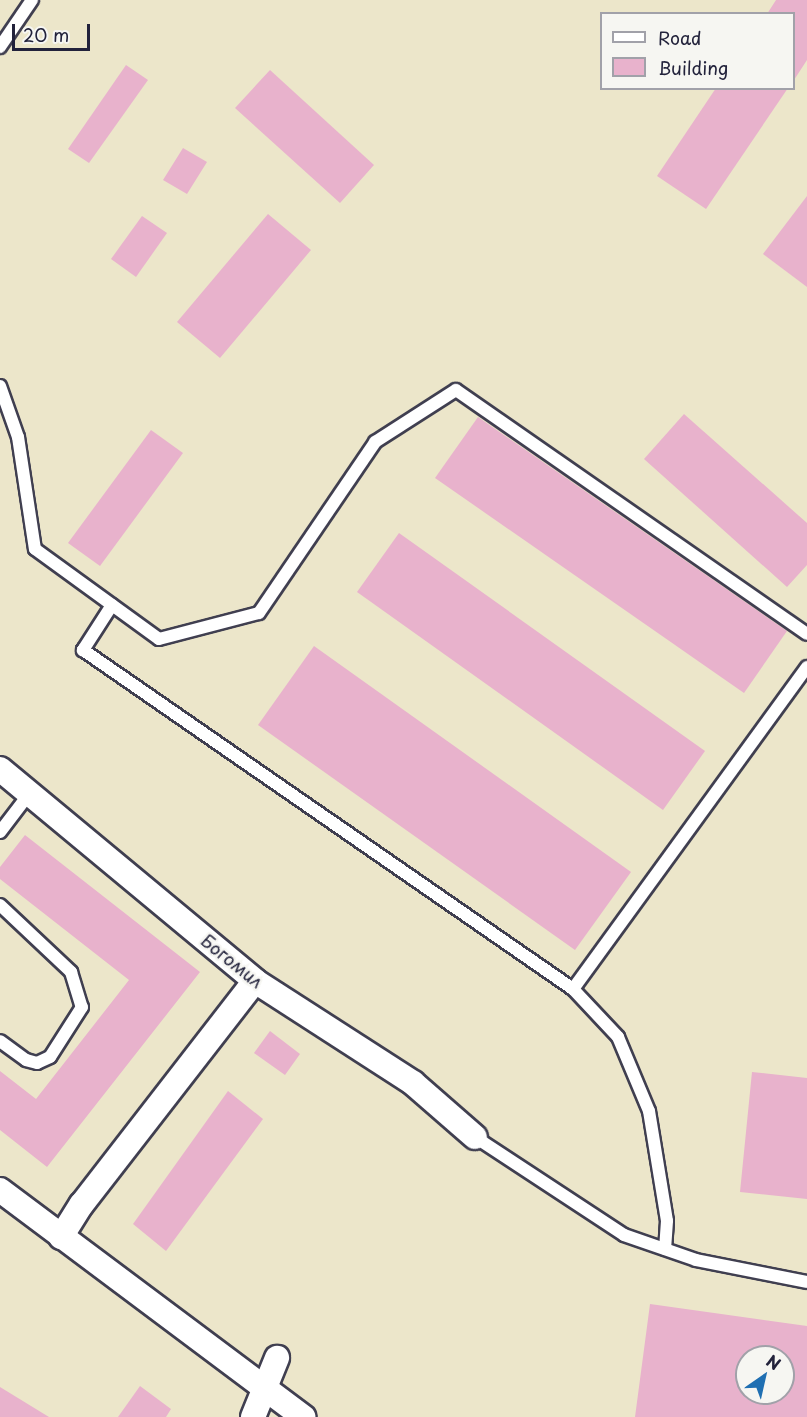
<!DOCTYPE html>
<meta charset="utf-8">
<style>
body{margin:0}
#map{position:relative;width:807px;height:1417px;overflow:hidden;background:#ece6ca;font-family:"Playpen Sans",sans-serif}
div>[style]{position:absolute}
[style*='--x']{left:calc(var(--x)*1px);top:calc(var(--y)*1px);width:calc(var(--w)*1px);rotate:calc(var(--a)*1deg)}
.building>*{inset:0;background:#e8b2cc}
.roads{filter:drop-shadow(2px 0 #403f50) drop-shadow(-2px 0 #403f50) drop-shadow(0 2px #403f50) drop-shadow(0 -2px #403f50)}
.service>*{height:12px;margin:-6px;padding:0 6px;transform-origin:6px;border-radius:6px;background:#fff}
.minor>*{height:24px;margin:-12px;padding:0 12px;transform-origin:12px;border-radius:12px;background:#fff}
span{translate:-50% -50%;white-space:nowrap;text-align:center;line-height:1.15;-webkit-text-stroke:5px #f6f6f2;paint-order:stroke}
.street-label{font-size:18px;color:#22223b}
.legend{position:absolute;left:600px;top:12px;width:195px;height:78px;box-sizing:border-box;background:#f6f6f2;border:2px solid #a1a1a9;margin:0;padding:8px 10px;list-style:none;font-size:18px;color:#22223b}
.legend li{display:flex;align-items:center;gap:12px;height:30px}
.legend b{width:30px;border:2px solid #a1a1a9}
.north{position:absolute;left:735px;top:1345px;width:60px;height:60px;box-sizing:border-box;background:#f6f6f2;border:2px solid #a1a1a9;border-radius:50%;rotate:34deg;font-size:16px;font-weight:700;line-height:24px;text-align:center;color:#22223b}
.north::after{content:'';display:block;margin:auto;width:21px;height:27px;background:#1f6fb2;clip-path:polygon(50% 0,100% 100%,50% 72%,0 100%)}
.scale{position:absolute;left:12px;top:24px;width:78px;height:27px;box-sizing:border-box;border:3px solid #22223b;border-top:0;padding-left:8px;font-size:18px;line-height:21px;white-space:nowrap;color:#22223b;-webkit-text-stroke:4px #f6f6f2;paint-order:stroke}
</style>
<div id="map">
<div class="building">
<i style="clip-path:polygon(776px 0,807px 0,807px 60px,794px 80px,794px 14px,767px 14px)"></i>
<i style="clip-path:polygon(126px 65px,148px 80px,89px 163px,68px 149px)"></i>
<i style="clip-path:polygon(270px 70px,374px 165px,340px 203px,235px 108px)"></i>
<i style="clip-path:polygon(716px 88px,788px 88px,706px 209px,657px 176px)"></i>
<i style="clip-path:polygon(183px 148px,207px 162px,187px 194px,163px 180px)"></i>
<i style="clip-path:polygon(807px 196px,807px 287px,763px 254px)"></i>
<i style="clip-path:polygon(268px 214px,311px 250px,220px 358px,177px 322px)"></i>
<i style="clip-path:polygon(142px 216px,167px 233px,136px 277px,111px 259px)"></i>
<i style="clip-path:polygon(684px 414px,807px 523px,807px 565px,787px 587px,644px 459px)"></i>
<i style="clip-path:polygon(478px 417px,787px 631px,744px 693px,435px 478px)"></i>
<i style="clip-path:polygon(151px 430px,183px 453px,100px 566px,68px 543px)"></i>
<i style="clip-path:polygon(399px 533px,705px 751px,663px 810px,357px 592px)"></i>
<i style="clip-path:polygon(314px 646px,631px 872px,575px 950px,258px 725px)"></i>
<i style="clip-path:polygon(25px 835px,200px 972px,47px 1167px,0 1130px,0 1071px,36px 1099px,129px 980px,0 879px,0 867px)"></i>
<i style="clip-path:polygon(270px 1031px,300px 1054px,285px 1075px,254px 1053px)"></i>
<i style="clip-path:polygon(752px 1072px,807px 1078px,807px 1199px,740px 1192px)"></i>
<i style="clip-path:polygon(228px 1091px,263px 1119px,166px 1251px,133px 1224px)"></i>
<i style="clip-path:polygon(evenodd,650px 1304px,807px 1326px,807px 1417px,635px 1417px,650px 1304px,747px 1357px,783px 1357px,783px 1393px,747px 1393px,747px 1357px)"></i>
<i style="clip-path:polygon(140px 1386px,171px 1409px,166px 1417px,118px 1417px)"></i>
<i style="clip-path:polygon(0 1387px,49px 1417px,0 1417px)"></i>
</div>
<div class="roads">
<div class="service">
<i style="--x:0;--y:47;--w:57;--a:-55.8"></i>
<i style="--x:0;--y:386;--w:54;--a:70.6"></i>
<i style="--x:18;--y:437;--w:113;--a:81.4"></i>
<i style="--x:35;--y:549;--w:153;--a:36"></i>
<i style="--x:159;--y:639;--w:103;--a:-14.6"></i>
<i style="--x:259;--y:613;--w:207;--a:-55.8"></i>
<i style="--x:375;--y:442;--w:96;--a:-32.7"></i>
<i style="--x:456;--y:390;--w:427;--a:34.8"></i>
<i style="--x:112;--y:605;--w:54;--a:122.8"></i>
<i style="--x:83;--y:650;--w:596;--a:34.68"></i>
<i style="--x:573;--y:989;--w:66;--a:46.8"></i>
<i style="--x:618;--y:1037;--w:80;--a:67.3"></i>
<i style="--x:649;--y:1111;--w:111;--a:80.7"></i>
<i style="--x:667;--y:1221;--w:28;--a:94"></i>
<i style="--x:0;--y:832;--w:48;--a:-52.7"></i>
<i style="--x:0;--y:905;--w:98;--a:43.3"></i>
<i style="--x:71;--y:972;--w:37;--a:73"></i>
<i style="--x:82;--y:1007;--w:59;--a:122.6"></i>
<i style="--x:50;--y:1057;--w:14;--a:155"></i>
<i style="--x:37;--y:1063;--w:11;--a:-165"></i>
<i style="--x:26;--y:1060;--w:32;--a:-144"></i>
<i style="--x:573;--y:989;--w:398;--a:-54"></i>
<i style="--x:475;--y:1137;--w:178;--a:33.3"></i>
<i style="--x:624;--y:1235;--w:76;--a:19.1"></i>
<i style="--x:696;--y:1260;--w:113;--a:11.2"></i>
</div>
<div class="minor">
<i style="--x:0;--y:769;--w:332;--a:39.7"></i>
<i style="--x:255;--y:981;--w:188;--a:32.8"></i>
<i style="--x:413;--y:1083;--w:82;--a:41.1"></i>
<i style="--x:0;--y:1190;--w:379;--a:36.8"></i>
<i style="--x:61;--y:1237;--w:39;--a:-58"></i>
<i style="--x:82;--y:1204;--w:282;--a:-52.2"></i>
<i style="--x:253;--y:1417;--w:64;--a:-67.9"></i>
</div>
</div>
<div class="street-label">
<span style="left:232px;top:961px;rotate:39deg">Богомил</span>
</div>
<ul class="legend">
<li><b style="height:8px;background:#fff"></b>Road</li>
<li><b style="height:16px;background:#e8b2cc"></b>Building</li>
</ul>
<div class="north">N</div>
<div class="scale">20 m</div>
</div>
